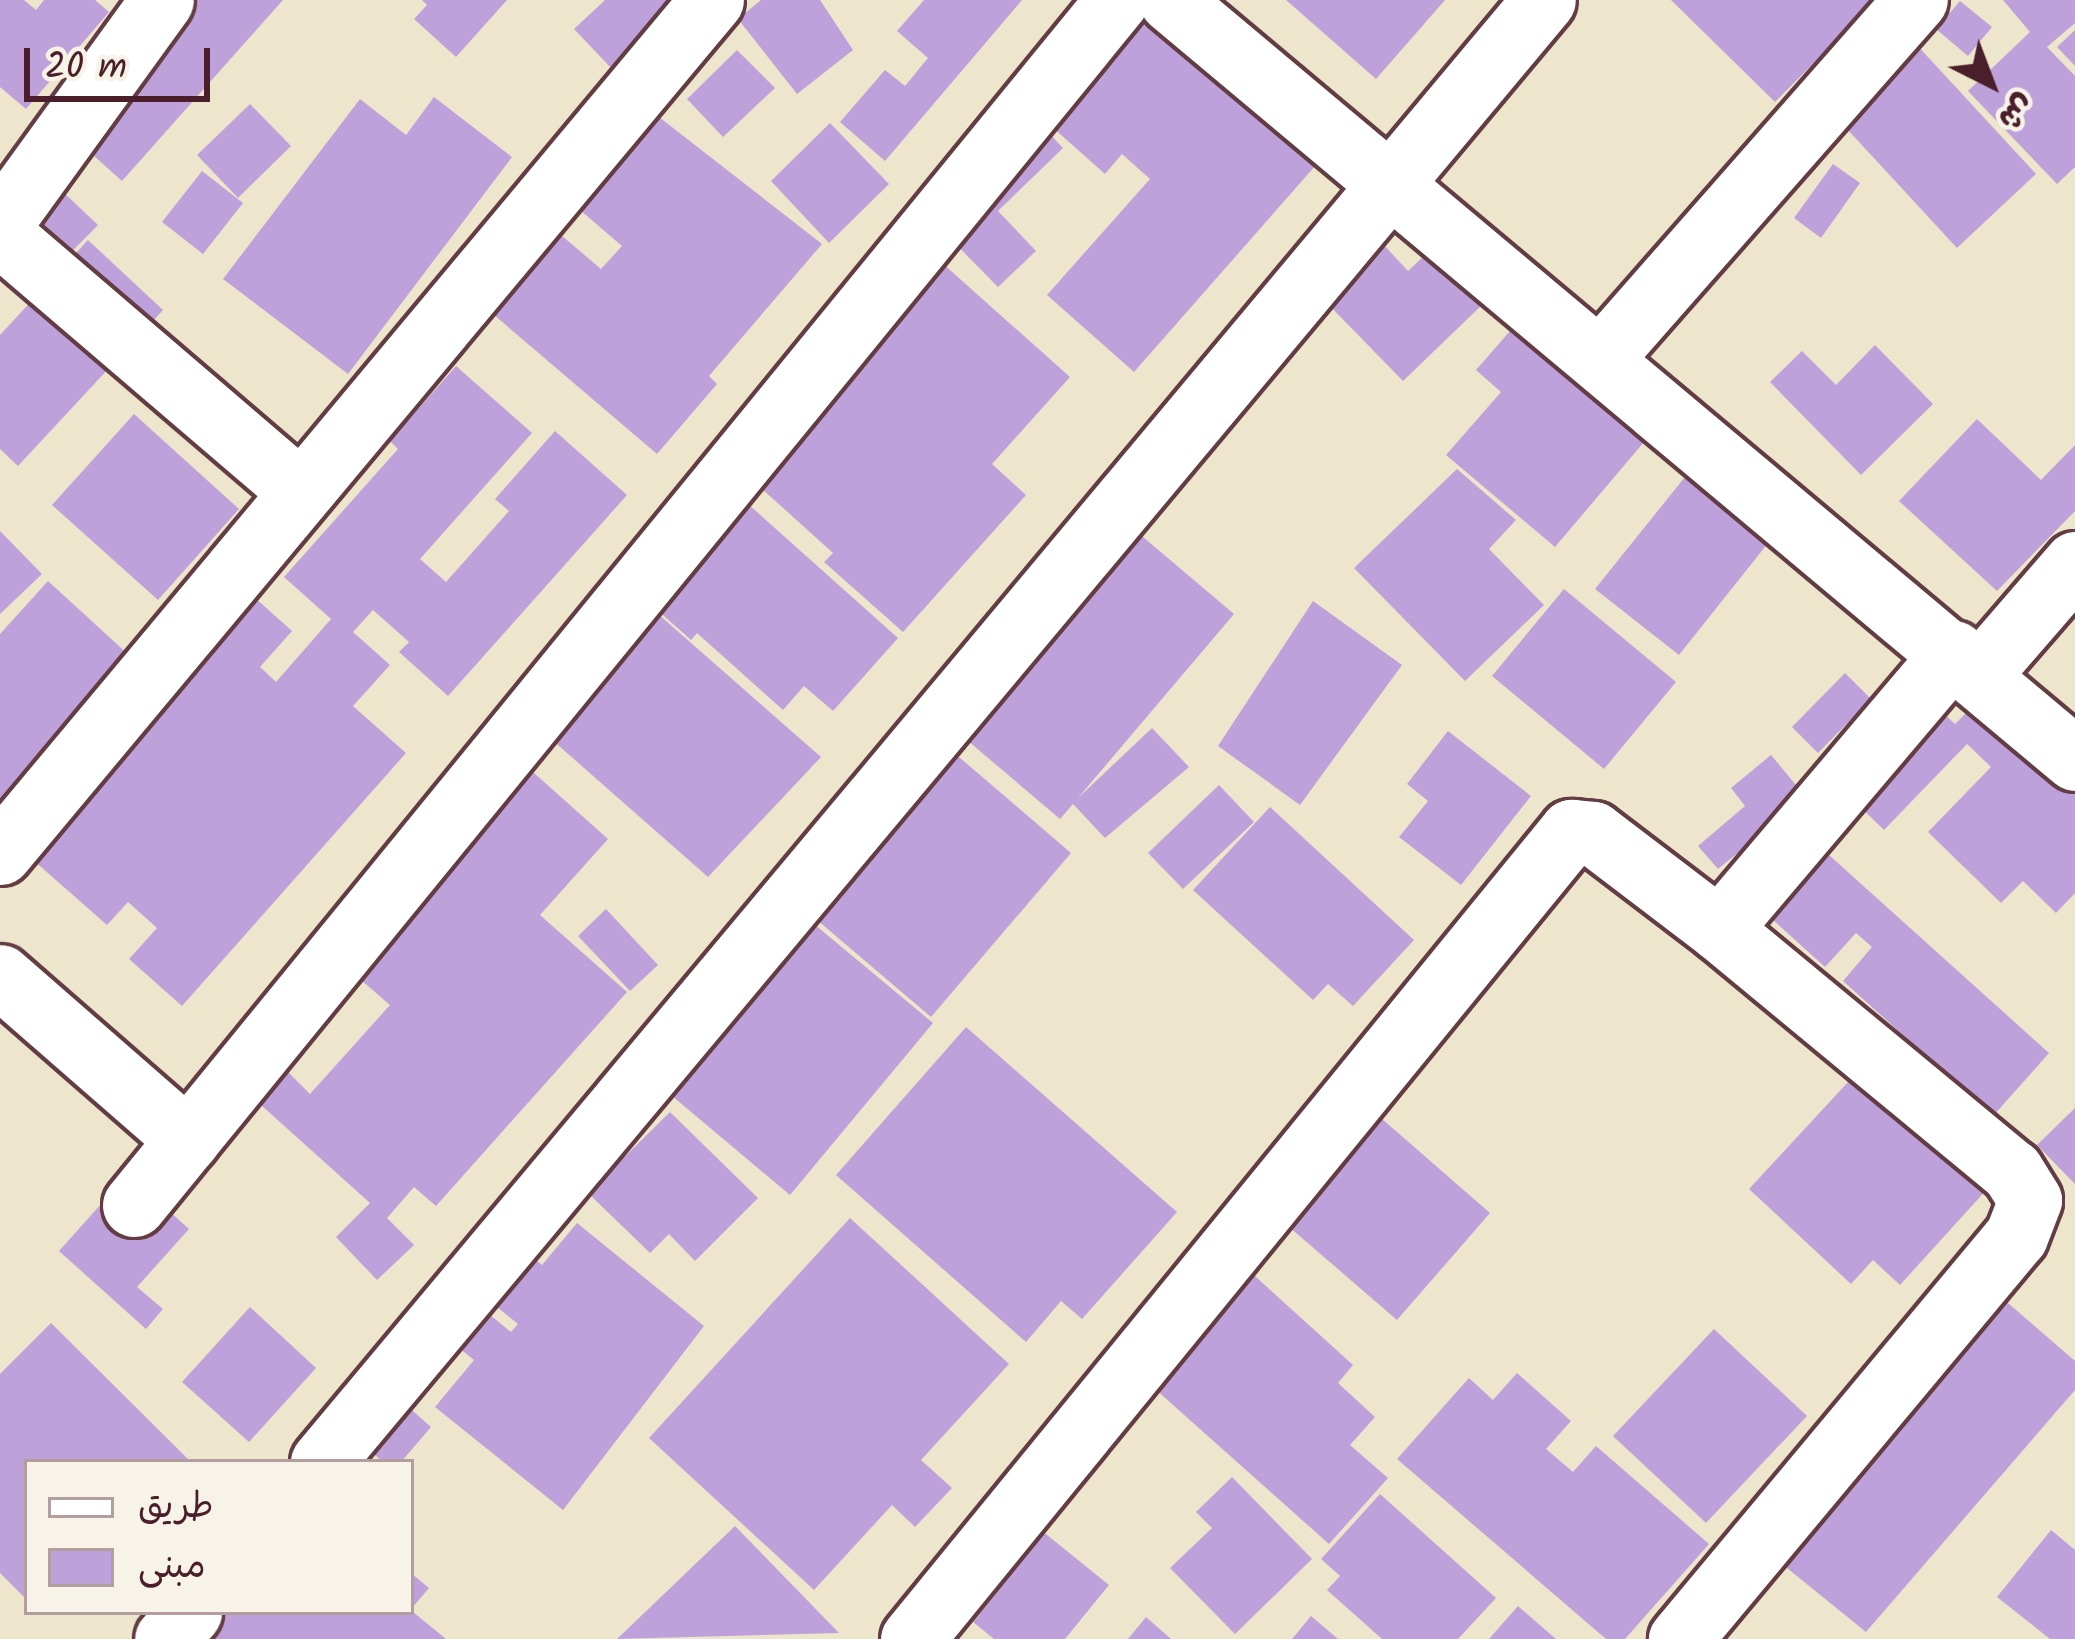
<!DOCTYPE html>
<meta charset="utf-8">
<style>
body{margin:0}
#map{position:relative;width:2075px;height:1639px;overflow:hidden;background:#eee6cc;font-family:Kalam,"Playpen Sans Arabic",sans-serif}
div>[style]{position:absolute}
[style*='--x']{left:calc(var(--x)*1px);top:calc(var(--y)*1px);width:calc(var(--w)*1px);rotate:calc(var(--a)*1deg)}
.building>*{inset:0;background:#bea1da}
.roads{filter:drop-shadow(3px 0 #633d43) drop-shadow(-3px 0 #633d43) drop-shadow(0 3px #633d43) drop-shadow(0 -3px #633d43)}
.street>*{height:63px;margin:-31.5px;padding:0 31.5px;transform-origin:31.5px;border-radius:31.5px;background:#fff}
span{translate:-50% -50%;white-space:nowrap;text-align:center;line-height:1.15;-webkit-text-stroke:10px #f7f3e8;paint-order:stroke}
.legend{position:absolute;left:24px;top:1459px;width:390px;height:156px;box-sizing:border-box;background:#f7f3e8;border:3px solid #b29e9c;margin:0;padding:15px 21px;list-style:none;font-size:36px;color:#4a1f2b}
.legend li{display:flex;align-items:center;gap:24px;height:60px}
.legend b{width:60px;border:3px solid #b29e9c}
.north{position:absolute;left:1931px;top:24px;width:120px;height:120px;-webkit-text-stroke:9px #f7f3e8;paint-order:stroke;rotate:138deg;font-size:33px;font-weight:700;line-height:48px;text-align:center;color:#4a1f2b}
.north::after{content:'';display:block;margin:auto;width:42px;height:54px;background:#4a1f2b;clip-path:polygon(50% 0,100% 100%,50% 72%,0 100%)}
.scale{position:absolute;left:24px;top:48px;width:186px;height:54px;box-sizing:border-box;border:6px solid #4a1f2b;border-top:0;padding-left:15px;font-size:36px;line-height:42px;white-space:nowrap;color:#4a1f2b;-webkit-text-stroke:9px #f7f3e8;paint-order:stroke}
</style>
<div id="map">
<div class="building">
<i style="clip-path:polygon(0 0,24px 0,36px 10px,44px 0,95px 0,109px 12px,26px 109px,0 87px)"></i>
<i style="clip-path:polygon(164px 0,283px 0,122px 181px,56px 122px)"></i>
<i style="clip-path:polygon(422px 0,507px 0,456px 57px,414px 19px,427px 5px)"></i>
<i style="clip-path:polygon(605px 0,688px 0,613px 70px,574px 29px)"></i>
<i style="clip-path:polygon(761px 0,820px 0,853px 50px,797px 94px,738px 19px)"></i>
<i style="clip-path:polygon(924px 0,1022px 0,885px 161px,840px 122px,885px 70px,905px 86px,928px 58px,897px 31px)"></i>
<i style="clip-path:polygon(1077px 0,1212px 0,1353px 123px,1134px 372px,1047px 295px,1150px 179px,1122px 154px,1105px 174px,1033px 110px,1054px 87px,1024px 61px)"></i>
<i style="clip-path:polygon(1286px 0,1445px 0,1376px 79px)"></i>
<i style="clip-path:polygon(1671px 0,1876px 0,1775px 102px)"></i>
<i style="clip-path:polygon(2003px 0,2075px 0,2075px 23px,2047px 47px,2075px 76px,2075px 167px,2057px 184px,1968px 91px,2030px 32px)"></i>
<i style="clip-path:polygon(1960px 1px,1992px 27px,1968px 56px,1936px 29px)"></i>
<i style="clip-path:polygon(2075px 30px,2075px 66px,2057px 47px)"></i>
<i style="clip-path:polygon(1915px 43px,2036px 174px,1957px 248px,1835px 116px)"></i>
<i style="clip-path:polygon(737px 50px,775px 88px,723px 137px,687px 99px)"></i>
<i style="clip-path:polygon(434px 97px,512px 157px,348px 374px,223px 279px,360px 99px,406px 135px)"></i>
<i style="clip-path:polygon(250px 104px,291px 146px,238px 198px,197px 155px)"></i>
<i style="clip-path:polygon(1031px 114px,1063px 148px,998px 211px,1036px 251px,998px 287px,927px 215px)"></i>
<i style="clip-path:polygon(659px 117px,822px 244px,709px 376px,717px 384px,657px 454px,480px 303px,548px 224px,601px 269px,622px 246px,580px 210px)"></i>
<i style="clip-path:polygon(830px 123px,889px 184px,829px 243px,771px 181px)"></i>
<i style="clip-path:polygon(1833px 164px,1860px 183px,1821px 238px,1794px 218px)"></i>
<i style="clip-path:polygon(41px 171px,98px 225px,31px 293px)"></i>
<i style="clip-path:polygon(202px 171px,243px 203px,203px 254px,162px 222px)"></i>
<i style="clip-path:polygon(1459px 223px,1511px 277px,1403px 381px,1324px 300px,1383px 244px,1408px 271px)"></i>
<i style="clip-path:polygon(88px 240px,163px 310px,18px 466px,0 449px,0 335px)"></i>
<i style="clip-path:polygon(932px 254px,1070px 377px,992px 464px,1026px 495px,903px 632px,824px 562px,833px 553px,761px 488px,778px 468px,757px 450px)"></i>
<i style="clip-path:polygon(1517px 323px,1661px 422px,1555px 547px,1446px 455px,1501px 392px,1476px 370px)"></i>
<i style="clip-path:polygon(1875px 345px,1933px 404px,1861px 475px,1770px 382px,1802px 351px,1836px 385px)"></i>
<i style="clip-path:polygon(456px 366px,532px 433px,420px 559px,446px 582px,509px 511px,495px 499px,555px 431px,627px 495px,448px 696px,399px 652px,409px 642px,373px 610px,353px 632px,390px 665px,353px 706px,406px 753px,182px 1006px,129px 959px,157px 928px,128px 902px,107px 925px,24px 852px,253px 596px,292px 631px,260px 667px,276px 682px,331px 619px,284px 577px,398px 449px,390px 441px)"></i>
<i style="clip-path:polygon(134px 414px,239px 509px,158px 600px,52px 505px)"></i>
<i style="clip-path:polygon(1977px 419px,2041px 480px,2075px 445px,2075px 511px,1997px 591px,1899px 501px)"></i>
<i style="clip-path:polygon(1701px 457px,1784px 523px,1679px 655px,1595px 589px)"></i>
<i style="clip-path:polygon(1457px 469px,1516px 520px,1489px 549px,1544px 605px,1465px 681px,1354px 568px)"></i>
<i style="clip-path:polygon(738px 495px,898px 638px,833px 711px,804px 686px,783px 710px,697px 633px,691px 640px,645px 599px)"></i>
<i style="clip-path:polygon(1123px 520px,1234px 614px,1078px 798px,1152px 728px,1189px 767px,1105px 838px,1073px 804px,1060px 819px,948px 724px)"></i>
<i style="clip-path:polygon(0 531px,42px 574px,0 614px)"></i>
<i style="clip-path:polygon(617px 578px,821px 757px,708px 877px,542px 731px)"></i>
<i style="clip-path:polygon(48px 581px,131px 657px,0 801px,0 634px)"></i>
<i style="clip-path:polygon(1564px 589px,1676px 682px,1604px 769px,1492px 676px)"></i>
<i style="clip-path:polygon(1313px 601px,1402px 665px,1300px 805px,1218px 746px)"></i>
<i style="clip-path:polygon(1845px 673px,1871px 699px,1818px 753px,1792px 727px)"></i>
<i style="clip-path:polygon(1995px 684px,2075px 762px,2075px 893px,2056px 913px,2023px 881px,2001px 903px,1928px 832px,1991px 767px,1967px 744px,1884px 830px,1852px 799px,1940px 710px,1955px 724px)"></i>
<i style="clip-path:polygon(924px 727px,1071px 853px,931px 1017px,797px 903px)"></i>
<i style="clip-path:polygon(1448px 731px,1531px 796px,1461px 885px,1399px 837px,1428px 801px,1407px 784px)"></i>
<i style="clip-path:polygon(496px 739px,608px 839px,540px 915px,627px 992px,436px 1206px,414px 1187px,387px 1218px,414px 1245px,377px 1280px,336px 1237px,370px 1203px,252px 1097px,282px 1066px,310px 1094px,390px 1005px,331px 954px)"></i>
<i style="clip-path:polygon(1771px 755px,1806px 797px,1718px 869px,1698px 846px,1745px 806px,1731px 788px)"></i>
<i style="clip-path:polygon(1219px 785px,1254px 822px,1183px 889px,1148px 853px)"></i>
<i style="clip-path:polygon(1270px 807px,1414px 940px,1353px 1006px,1328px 984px,1313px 1000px,1193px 890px)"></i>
<i style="clip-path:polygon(1819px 846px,2049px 1053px,1993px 1116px,1843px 981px,1872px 947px,1856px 933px,1825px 967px,1761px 909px)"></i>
<i style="clip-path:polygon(606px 909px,658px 965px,630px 991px,578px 936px)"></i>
<i style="clip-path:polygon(808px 919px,933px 1023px,790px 1195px,665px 1090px)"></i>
<i style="clip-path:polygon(966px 1027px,1177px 1212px,1082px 1319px,1061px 1301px,1026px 1342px,836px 1175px)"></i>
<i style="clip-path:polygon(1860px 1069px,1989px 1187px,1900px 1285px,1873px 1260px,1851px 1284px,1749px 1189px)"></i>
<i style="clip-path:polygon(2075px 1108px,2075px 1184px,2037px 1145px)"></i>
<i style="clip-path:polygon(670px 1112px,758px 1198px,695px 1261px,669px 1234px,650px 1253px,588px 1193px)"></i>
<i style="clip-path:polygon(1381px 1118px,1490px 1213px,1397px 1320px,1288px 1226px)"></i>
<i style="clip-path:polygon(128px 1174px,189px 1229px,137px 1287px,163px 1309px,146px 1329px,59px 1251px)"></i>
<i style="clip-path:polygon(850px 1218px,1009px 1364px,921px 1460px,952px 1488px,915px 1527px,892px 1505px,814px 1590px,649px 1438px)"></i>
<i style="clip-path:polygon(577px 1223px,704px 1326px,563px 1510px,435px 1407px,474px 1360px,438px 1331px,467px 1296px,511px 1332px,518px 1324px,466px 1282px,505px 1235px,542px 1265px)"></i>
<i style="clip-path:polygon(1245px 1267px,1353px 1365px,1338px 1383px,1375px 1417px,1350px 1445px,1388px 1478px,1329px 1544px,1145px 1380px)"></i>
<i style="clip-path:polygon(1993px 1290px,2075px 1361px,2075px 1390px,1866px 1632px,1761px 1547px)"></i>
<i style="clip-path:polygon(250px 1307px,316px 1368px,249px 1442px,182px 1382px)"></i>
<i style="clip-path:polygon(51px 1323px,191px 1462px,27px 1462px,27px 1600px,0 1573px,0 1374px)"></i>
<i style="clip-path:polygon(1714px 1329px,1807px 1416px,1706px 1523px,1613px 1436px)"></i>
<i style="clip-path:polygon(1517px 1373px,1571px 1421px,1546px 1449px,1573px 1472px,1596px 1446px,1709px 1544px,1625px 1639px,1606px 1639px,1397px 1459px,1469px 1378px,1493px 1400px)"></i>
<i style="clip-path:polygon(405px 1404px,431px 1427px,401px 1462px,383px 1462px,367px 1448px)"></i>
<i style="clip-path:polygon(1232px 1477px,1312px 1559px,1235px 1634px,1170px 1568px,1212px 1528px,1196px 1512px)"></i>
<i style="clip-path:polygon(1380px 1494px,1496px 1598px,1458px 1639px,1382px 1639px,1327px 1590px,1340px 1576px,1321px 1559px)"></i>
<i style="clip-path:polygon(735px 1526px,839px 1633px,617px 1639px)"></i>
<i style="clip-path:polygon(1036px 1526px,1109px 1585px,1065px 1639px,994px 1639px,973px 1622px,999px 1590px,966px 1564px)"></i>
<i style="clip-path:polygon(2051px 1530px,2075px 1550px,2075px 1639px,2050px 1639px,1997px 1597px)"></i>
<i style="clip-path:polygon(411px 1573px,429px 1588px,411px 1609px)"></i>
<i style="clip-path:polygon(1518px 1606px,1556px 1639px,1489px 1639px)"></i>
<i style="clip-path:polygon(197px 1612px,413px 1612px,446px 1639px,180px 1639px)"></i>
<i style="clip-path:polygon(1311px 1616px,1338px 1639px,1292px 1639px)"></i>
<i style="clip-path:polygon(1146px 1617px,1171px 1639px,1128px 1639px)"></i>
</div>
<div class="roads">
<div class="street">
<i style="--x:1170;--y:0;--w:1181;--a:39.99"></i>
<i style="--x:0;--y:224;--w:276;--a:-54.1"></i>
<i style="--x:0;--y:234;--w:396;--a:40.6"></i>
<i style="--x:1601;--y:358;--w:477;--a:-48.7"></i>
<i style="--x:1979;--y:674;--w:147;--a:-49.1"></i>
<i style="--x:0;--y:853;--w:1111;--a:-50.15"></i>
<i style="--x:1719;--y:929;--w:363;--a:-49.7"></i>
<i style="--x:0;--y:976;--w:249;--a:41.1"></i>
<i style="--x:134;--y:1205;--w:1555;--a:-50.79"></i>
<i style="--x:322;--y:1462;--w:1905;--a:-50.11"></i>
<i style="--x:166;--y:1639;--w:36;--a:-48"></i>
<i style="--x:912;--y:1639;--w:1043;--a:-50.8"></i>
<i style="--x:1571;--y:831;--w:22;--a:5"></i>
<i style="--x:1593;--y:833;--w:158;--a:37.3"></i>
<i style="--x:1719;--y:929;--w:380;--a:39.6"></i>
<i style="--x:2012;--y:1171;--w:34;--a:58"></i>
<i style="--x:2030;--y:1200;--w:39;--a:111"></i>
<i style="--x:2016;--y:1236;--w:525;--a:129.82"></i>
</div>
</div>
<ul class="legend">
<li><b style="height:15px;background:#fff"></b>طريق</li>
<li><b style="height:33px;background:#bea1da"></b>مبنى</li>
</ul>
<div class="north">ش</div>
<div class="scale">20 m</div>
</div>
